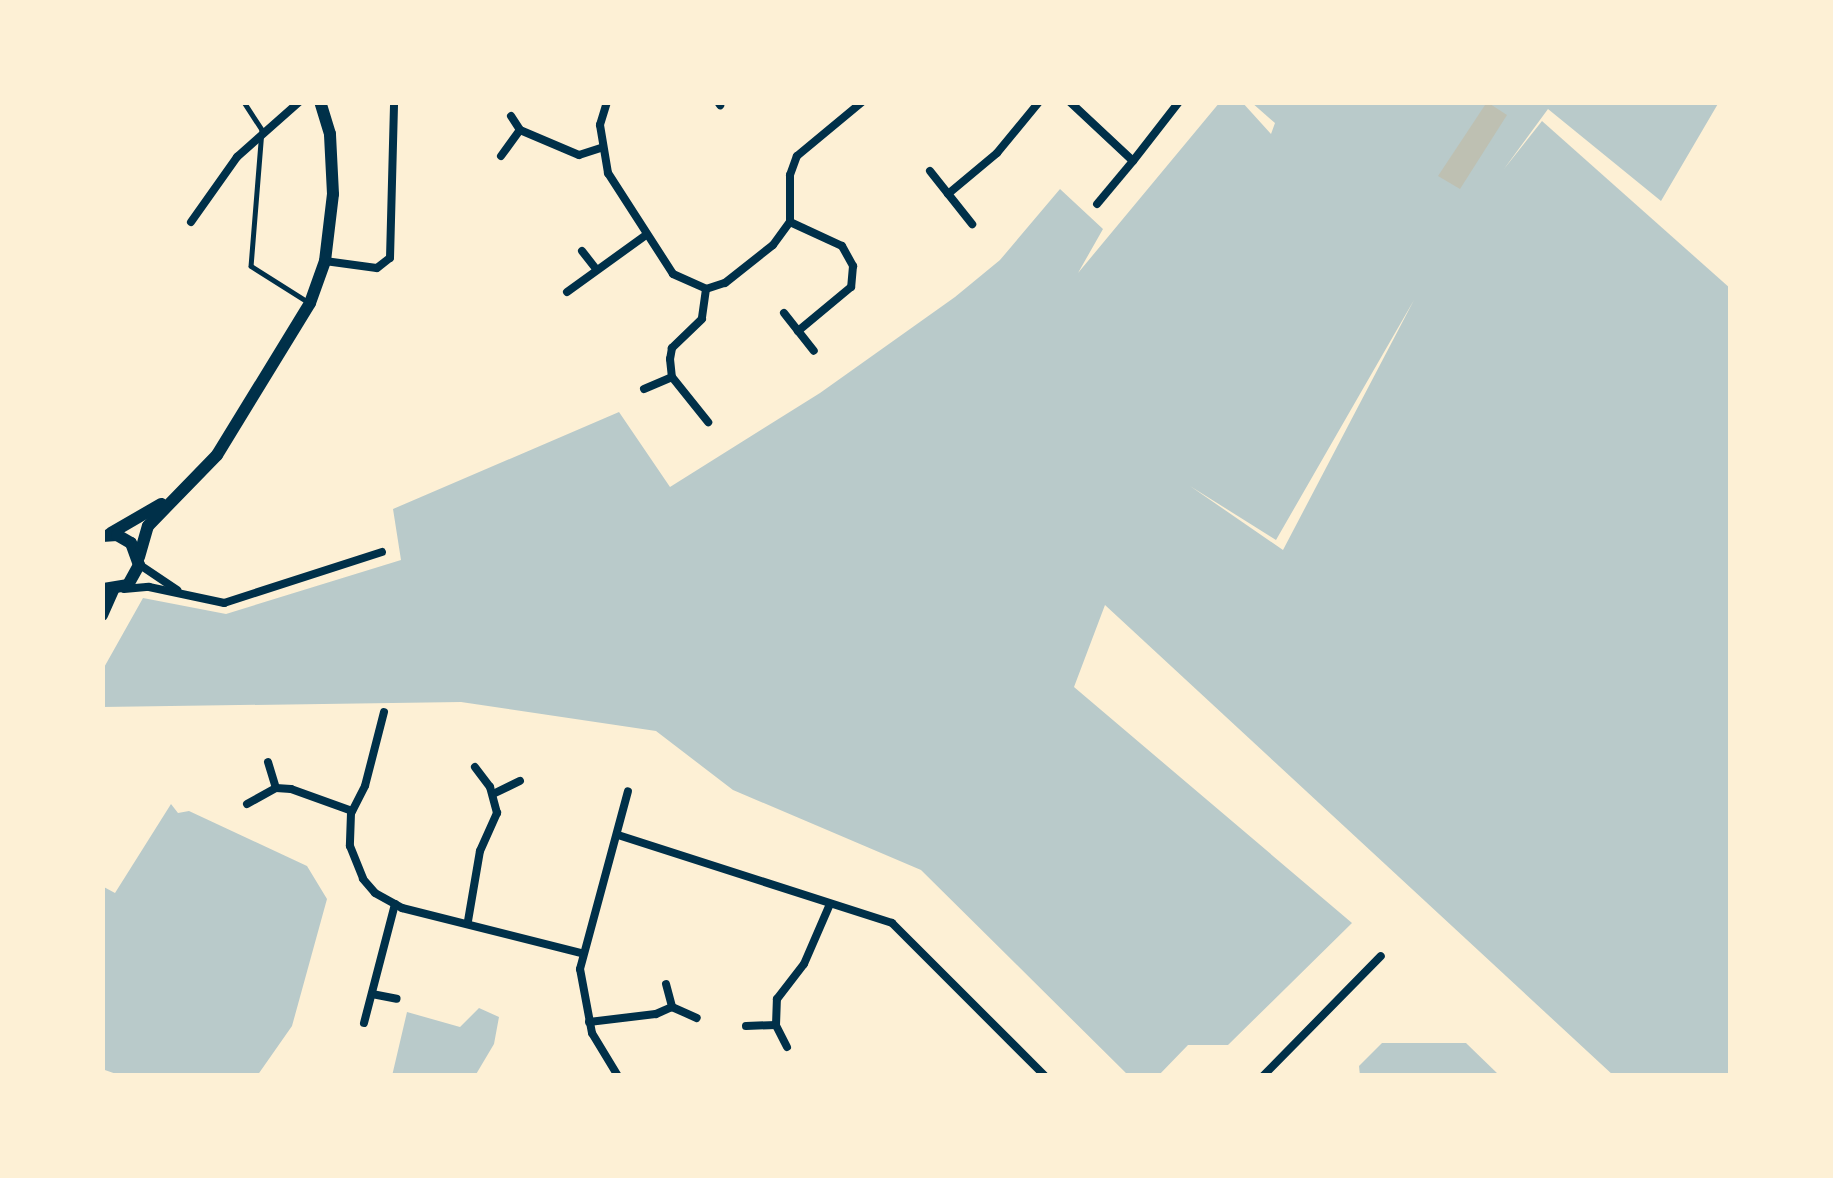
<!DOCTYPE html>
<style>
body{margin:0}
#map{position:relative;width:1833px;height:1178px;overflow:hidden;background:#fdf0d5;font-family:Rubik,sans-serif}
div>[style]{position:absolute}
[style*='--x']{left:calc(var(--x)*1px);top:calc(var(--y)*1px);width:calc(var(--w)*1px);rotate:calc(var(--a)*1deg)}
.green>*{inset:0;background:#b9caca}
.building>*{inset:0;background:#bec0b2}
.service>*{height:4.5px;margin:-2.25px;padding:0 2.25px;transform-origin:2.25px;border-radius:2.25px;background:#003049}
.minor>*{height:8px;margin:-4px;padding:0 4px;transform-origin:4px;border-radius:4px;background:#003049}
.primary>*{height:12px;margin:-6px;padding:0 6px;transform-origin:6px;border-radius:6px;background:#003049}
span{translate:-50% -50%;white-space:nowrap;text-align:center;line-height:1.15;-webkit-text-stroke:12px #fdf0d5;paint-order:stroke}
.frame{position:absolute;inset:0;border:105px solid #fdf0d5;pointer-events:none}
</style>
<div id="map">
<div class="green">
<i style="clip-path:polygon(evenodd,1220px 102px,1242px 102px,1271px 134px,1275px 123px,1251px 102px,1719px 102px,1661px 201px,1548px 109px,1504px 169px,1542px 121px,1731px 289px,1731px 1076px,1614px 1076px,1105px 605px,1074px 687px,1352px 923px,1228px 1045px,1188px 1045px,1158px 1076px,1129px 1076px,921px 870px,733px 790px,656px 731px,461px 702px,102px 707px,102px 671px,143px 598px,226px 614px,401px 560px,393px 509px,619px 412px,670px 487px,820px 393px,955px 297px,1000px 260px,1060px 189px,1103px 229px,1078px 273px,1220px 102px,1414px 300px,1283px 550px,1190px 486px,1276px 540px,1414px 300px)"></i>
<i style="clip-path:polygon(171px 804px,178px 813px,189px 811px,307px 866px,327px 899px,292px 1026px,257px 1076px,122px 1076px,102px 1069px,102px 886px,115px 893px)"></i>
<i style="clip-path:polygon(479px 1008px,499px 1017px,494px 1044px,475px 1076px,392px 1076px,407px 1012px,460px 1027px)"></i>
<i style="clip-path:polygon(1382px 1043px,1466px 1043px,1500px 1076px,1360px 1076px,1359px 1066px)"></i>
</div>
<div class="building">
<i style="clip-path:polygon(1487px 102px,1507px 115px,1460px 189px,1438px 176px)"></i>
</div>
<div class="service">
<i style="--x:244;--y:102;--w:33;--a:57"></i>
<i style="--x:262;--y:130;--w:136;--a:94.6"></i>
<i style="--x:251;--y:266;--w:64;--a:32.2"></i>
</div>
<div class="minor">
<i style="--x:607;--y:102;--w:24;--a:107"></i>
<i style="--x:600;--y:125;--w:49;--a:80.5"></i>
<i style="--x:608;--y:173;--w:120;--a:57.2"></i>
<i style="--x:673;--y:274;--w:36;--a:24"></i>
<i style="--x:706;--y:289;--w:20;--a:-18"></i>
<i style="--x:725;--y:283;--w:61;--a:-38.4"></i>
<i style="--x:773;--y:245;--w:29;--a:-54"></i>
<i style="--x:790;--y:222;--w:47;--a:-90"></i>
<i style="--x:790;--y:175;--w:20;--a:-70"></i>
<i style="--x:797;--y:156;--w:85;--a:-39.7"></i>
<i style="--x:718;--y:102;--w:4;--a:56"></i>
<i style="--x:1070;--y:102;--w:86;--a:43.1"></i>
<i style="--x:1133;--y:161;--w:56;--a:129.9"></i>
<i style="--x:511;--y:116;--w:17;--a:57"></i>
<i style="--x:501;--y:156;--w:32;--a:-54"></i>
<i style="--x:520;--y:130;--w:64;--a:23"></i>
<i style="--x:579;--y:155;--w:22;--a:-18"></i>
<i style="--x:1133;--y:161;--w:75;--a:-52.1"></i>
<i style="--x:930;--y:171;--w:68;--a:51.6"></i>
<i style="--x:948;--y:194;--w:64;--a:-39.9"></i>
<i style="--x:997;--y:153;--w:66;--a:-50.5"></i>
<i style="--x:191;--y:222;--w:80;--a:-54.7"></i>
<i style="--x:237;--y:157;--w:83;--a:-41.6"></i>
<i style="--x:790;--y:222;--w:57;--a:24.8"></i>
<i style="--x:842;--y:246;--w:23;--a:61"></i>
<i style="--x:853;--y:266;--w:21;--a:95"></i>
<i style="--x:851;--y:287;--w:69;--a:140.3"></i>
<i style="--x:582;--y:251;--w:23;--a:52"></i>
<i style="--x:325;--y:261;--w:52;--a:7.7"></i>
<i style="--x:377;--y:268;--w:16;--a:-38"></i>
<i style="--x:390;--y:258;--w:156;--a:-88.5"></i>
<i style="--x:706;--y:289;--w:30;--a:98"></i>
<i style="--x:702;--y:319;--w:42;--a:136"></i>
<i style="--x:672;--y:348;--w:11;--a:100"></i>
<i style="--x:670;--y:359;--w:18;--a:84"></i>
<i style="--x:672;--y:377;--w:58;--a:51.3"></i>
<i style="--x:567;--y:292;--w:97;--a:-35.8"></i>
<i style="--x:784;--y:313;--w:48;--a:51.7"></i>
<i style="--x:644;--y:389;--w:30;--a:-23"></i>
<i style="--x:140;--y:565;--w:45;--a:34"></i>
<i style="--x:124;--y:589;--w:25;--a:-5"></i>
<i style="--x:149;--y:587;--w:77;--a:12"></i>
<i style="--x:224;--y:603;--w:166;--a:-17.9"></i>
<i style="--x:384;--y:712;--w:76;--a:104.4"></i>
<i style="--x:365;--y:786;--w:30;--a:117"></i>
<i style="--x:351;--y:813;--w:33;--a:92"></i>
<i style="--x:350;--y:846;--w:35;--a:68"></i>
<i style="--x:363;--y:879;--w:18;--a:49"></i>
<i style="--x:375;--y:893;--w:31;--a:29"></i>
<i style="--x:402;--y:908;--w:185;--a:14.1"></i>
<i style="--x:268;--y:762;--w:27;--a:73"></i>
<i style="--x:493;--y:794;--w:30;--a:-26"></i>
<i style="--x:247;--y:804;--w:33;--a:-29"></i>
<i style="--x:276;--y:788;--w:15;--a:4"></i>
<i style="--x:291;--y:789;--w:65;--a:19.8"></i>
<i style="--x:618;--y:835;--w:288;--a:17.8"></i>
<i style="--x:892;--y:923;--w:216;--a:45"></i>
<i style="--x:468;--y:921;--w:71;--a:-80.3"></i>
<i style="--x:480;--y:851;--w:42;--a:-65.9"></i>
<i style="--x:497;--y:813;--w:27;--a:-105"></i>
<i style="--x:490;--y:787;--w:25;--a:-127"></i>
<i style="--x:666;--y:984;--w:24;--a:75"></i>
<i style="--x:672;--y:1007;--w:27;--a:24"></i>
<i style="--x:372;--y:994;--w:25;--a:11"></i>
<i style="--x:589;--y:1022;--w:67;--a:-6.8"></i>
<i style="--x:656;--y:1014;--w:17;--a:-24"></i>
<i style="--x:364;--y:1023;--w:123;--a:-75.4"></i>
<i style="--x:746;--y:1026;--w:30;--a:-2"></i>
<i style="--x:787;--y:1047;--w:25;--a:-117"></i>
<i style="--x:776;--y:1025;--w:26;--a:-88"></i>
<i style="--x:777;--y:999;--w:44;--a:-52.4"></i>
<i style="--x:804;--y:964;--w:65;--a:-66.6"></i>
<i style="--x:618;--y:1076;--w:50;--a:-121.2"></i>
<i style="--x:592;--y:1033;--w:65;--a:-100.6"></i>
<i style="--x:580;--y:969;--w:184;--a:-74.9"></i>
<i style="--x:1263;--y:1076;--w:168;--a:-45.5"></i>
</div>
<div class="primary">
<i style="--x:111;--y:533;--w:58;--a:-30.1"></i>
<i style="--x:102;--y:536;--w:15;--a:-4"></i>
<i style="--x:117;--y:535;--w:16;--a:30"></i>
<i style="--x:131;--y:543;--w:23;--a:70"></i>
<i style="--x:139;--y:565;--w:23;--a:119"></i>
<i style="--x:128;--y:585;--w:26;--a:171"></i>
<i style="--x:139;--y:557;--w:32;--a:-74"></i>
<i style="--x:148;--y:526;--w:99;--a:-45.8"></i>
<i style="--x:217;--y:455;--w:178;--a:-58.5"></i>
<i style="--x:310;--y:303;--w:45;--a:-70.3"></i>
<i style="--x:325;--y:261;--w:67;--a:-83.2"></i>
<i style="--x:333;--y:194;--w:60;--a:-92.9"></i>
<i style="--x:330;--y:134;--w:34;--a:-107"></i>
<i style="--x:102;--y:615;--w:27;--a:-66"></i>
</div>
<div class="frame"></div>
</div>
